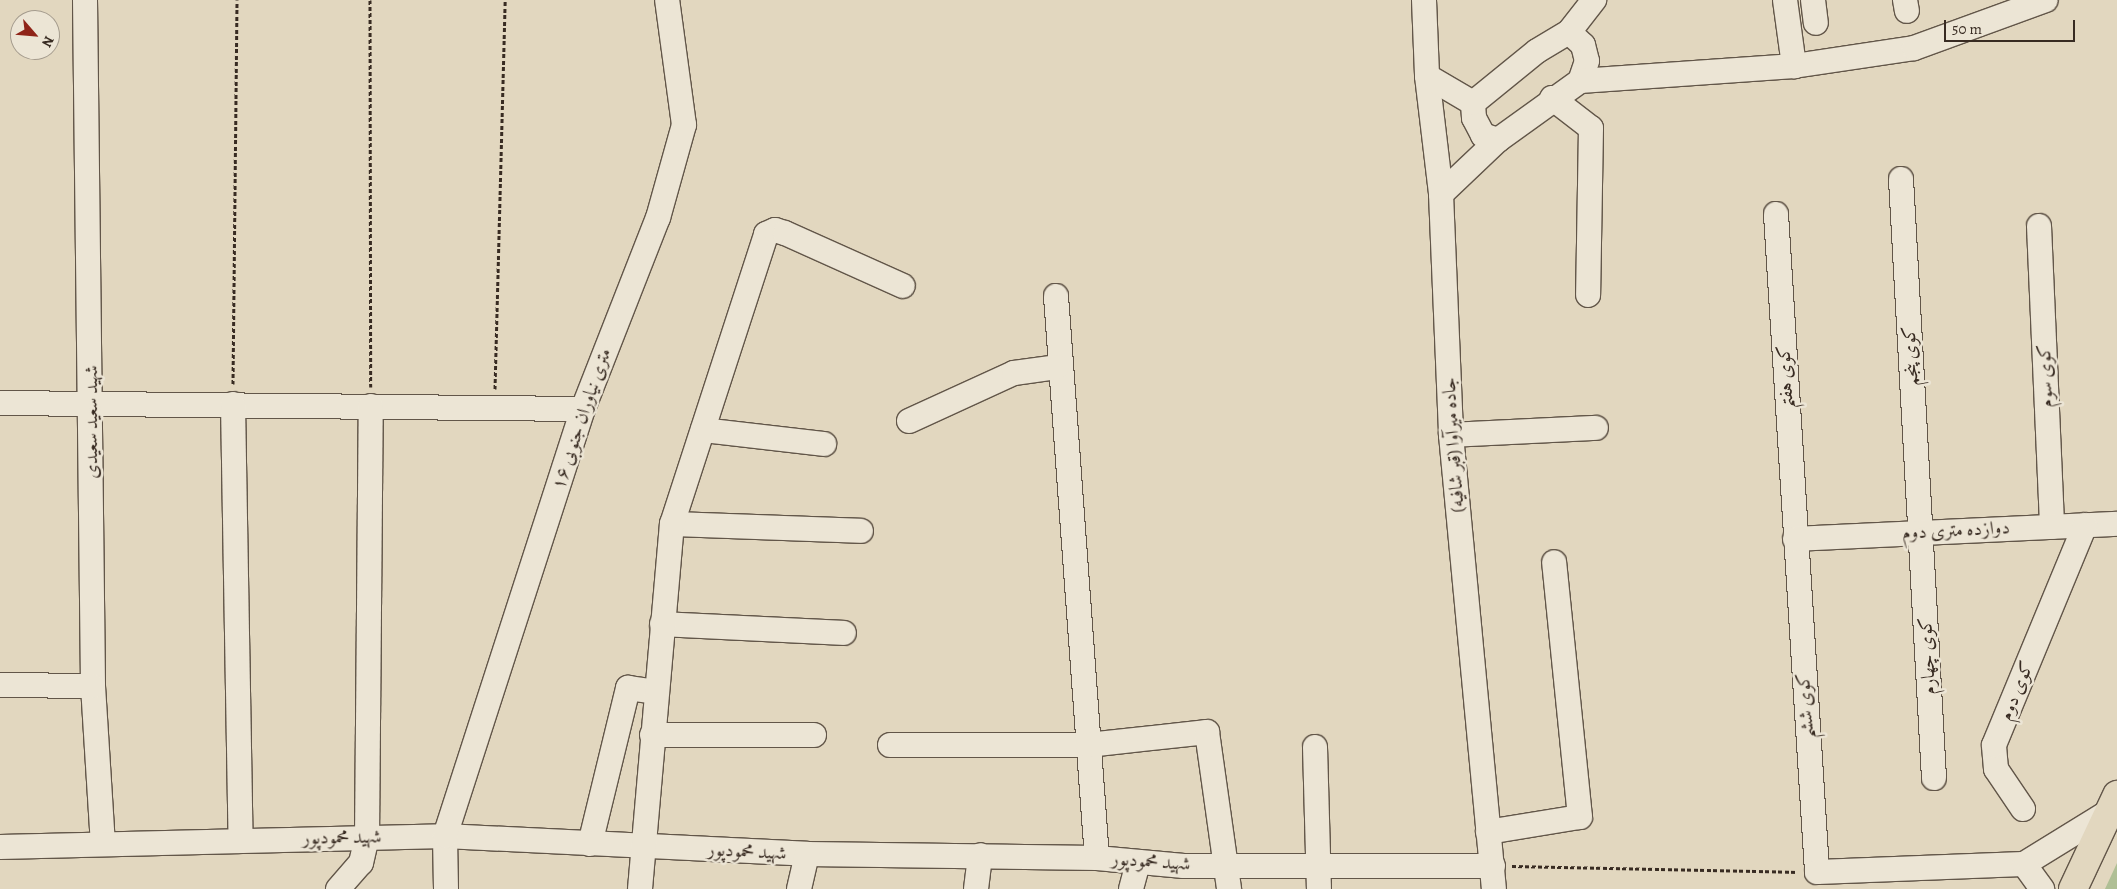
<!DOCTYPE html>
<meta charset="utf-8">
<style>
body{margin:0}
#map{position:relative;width:2117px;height:889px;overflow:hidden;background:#e2d7bf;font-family:Alegreya,Amiri,serif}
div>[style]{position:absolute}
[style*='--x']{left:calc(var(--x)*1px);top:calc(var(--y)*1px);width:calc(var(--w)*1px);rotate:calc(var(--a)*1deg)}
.green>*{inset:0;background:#afbf95}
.path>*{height:3px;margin-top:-1.5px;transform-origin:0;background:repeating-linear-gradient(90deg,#382b22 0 4px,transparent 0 6.5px)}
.roads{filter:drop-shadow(1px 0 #625649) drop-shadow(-1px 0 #625649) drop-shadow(0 1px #625649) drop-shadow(0 -1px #625649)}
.minor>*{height:24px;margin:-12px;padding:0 12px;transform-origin:12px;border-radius:12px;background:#ece5d5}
.major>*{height:28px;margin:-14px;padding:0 14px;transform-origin:14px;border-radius:14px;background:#e2d7bf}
span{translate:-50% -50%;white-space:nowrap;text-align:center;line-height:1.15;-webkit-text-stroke:5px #ece5d5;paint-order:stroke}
.street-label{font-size:19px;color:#382b22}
.north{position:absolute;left:10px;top:10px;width:50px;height:50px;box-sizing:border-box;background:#ece5d5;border:1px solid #a49b8d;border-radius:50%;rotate:117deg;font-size:14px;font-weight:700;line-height:20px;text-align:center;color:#382b22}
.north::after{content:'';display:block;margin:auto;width:18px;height:22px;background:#8f2418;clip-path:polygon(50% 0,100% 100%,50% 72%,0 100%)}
.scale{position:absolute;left:1944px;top:20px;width:131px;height:22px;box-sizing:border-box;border:2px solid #382b22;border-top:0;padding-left:6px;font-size:15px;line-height:18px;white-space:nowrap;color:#382b22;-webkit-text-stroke:4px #ece5d5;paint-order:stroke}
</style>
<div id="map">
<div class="green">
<i style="clip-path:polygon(2117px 863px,2117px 889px,2105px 889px)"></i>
</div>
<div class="path">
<i style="--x:370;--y:0;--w:387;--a:89.9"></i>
<i style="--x:233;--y:384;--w:384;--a:-89.4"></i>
<i style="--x:495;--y:389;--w:389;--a:-88.5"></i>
<i style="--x:1512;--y:866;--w:286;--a:1.2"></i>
</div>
<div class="roads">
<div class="minor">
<i style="--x:85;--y:0;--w:686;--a:89.33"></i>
<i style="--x:93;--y:686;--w:158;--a:86.4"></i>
<i style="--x:1424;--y:0;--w:76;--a:87.7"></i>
<i style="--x:1427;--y:76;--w:119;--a:83.2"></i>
<i style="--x:1441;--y:194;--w:241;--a:87.6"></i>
<i style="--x:1451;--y:435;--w:456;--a:84.6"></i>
<i style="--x:1785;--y:0;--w:67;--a:82.2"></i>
<i style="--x:1813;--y:0;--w:23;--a:83"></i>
<i style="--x:1905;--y:0;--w:11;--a:80"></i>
<i style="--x:1569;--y:32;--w:19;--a:43"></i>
<i style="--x:1583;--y:45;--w:16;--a:76"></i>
<i style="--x:1587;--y:61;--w:21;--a:109"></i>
<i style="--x:1580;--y:81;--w:101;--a:144.3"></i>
<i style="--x:1498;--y:140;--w:16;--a:-162"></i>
<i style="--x:1483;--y:135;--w:19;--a:-118"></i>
<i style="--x:1474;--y:118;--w:15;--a:-94"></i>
<i style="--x:1473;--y:103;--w:82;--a:-39.1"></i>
<i style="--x:1537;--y:51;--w:37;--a:-31"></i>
<i style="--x:1569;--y:32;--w:41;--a:-52"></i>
<i style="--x:1427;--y:76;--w:53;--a:30.4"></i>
<i style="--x:1580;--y:81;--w:215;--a:-4"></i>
<i style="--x:1794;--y:66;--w:121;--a:-8.5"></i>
<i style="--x:1914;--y:48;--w:140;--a:-20"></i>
<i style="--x:1552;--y:98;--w:49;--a:37.6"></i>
<i style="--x:1591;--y:128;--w:167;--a:91"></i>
<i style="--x:1901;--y:179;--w:600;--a:86.85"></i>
<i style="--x:1441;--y:194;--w:79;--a:-43.5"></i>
<i style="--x:1776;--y:214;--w:659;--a:86.43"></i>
<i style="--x:1817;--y:872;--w:207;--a:-2.2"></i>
<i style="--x:2024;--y:864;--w:101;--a:-31.6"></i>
<i style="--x:2039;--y:226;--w:301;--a:87.5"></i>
<i style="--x:1056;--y:296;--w:563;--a:85.83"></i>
<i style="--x:0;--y:403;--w:583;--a:0.59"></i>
<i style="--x:233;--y:404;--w:437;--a:89"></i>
<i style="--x:909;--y:421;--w:115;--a:-24.6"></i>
<i style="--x:1014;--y:373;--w:43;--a:-7.9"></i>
<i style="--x:703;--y:430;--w:122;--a:6.6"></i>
<i style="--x:1451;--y:435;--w:145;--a:-2.8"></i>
<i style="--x:672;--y:524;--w:189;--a:2.1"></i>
<i style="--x:1795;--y:539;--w:322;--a:-2.7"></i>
<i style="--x:662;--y:624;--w:182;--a:2.8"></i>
<i style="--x:0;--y:685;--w:93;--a:0.6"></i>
<i style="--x:652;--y:735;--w:162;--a:0"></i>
<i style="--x:890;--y:745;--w:198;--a:0"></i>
<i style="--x:1088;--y:745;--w:120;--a:-6.2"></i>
<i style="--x:1207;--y:732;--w:159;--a:82"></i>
<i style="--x:1315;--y:747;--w:142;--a:88.4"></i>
<i style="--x:2023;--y:809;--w:48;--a:-124"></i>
<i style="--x:1996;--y:769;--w:24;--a:-95"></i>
<i style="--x:1994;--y:745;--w:238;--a:-67.5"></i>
<i style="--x:1488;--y:832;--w:93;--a:-9.3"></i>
<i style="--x:1580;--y:817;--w:256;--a:-95.8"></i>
<i style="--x:590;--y:844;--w:161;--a:-76.3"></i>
<i style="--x:628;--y:688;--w:28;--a:8"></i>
<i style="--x:0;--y:847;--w:445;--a:-1.4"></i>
<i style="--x:445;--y:836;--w:362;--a:2.8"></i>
<i style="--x:807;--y:854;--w:290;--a:0.8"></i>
<i style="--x:1097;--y:858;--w:87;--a:5.3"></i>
<i style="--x:1184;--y:866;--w:309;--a:0"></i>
<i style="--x:2024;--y:864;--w:31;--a:54"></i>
<i style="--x:338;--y:889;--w:35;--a:-49"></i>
<i style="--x:361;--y:863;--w:26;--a:-77"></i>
<i style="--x:367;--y:838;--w:432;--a:-89.5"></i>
<i style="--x:446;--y:889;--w:53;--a:-91.1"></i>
<i style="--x:445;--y:836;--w:449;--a:-72.1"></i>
<i style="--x:583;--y:409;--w:205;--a:-68.6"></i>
<i style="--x:658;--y:218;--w:97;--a:-74.4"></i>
<i style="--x:684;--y:125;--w:126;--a:-97.7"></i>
<i style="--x:640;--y:889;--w:366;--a:-85"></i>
<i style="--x:672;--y:524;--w:305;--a:-72"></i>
<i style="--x:766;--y:234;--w:10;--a:-24"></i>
<i style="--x:775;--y:230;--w:10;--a:17"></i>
<i style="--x:785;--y:233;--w:129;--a:24.2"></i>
<i style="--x:799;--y:889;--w:36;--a:-77"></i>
<i style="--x:976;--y:889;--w:34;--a:-83"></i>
<i style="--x:1131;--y:889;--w:28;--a:-75"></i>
</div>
<div class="major">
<i style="--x:2073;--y:889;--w:104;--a:-64.9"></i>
</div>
</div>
<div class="street-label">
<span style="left:1911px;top:356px;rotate:-93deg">کوی پنجم</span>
<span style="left:2046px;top:376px;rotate:-92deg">کوی سوم</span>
<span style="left:1786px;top:377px;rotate:-93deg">کوی هفتم</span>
<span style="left:582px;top:419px;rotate:-71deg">۱۶ متری نیاوران جنوبی</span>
<span style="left:92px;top:422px;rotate:-90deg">شهید سعید سعیدی</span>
<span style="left:1454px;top:445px;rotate:-94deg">جاده میرآوا (قبر شافیه)</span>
<span style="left:1956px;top:531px;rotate:-3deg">دوازده متری دوم</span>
<span style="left:1928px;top:656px;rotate:-93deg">کوی چهارم</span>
<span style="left:2017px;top:691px;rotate:-68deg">کوی دوم</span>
<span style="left:1806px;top:706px;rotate:-94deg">کوی ششم</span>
<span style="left:342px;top:838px;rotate:-1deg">شهید محمودپور</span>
<span style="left:747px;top:852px;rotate:3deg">شهید محمودپور</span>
<span style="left:1151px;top:862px;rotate:4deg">شهید محمودپور</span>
</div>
<div class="north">N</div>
<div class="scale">50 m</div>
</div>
